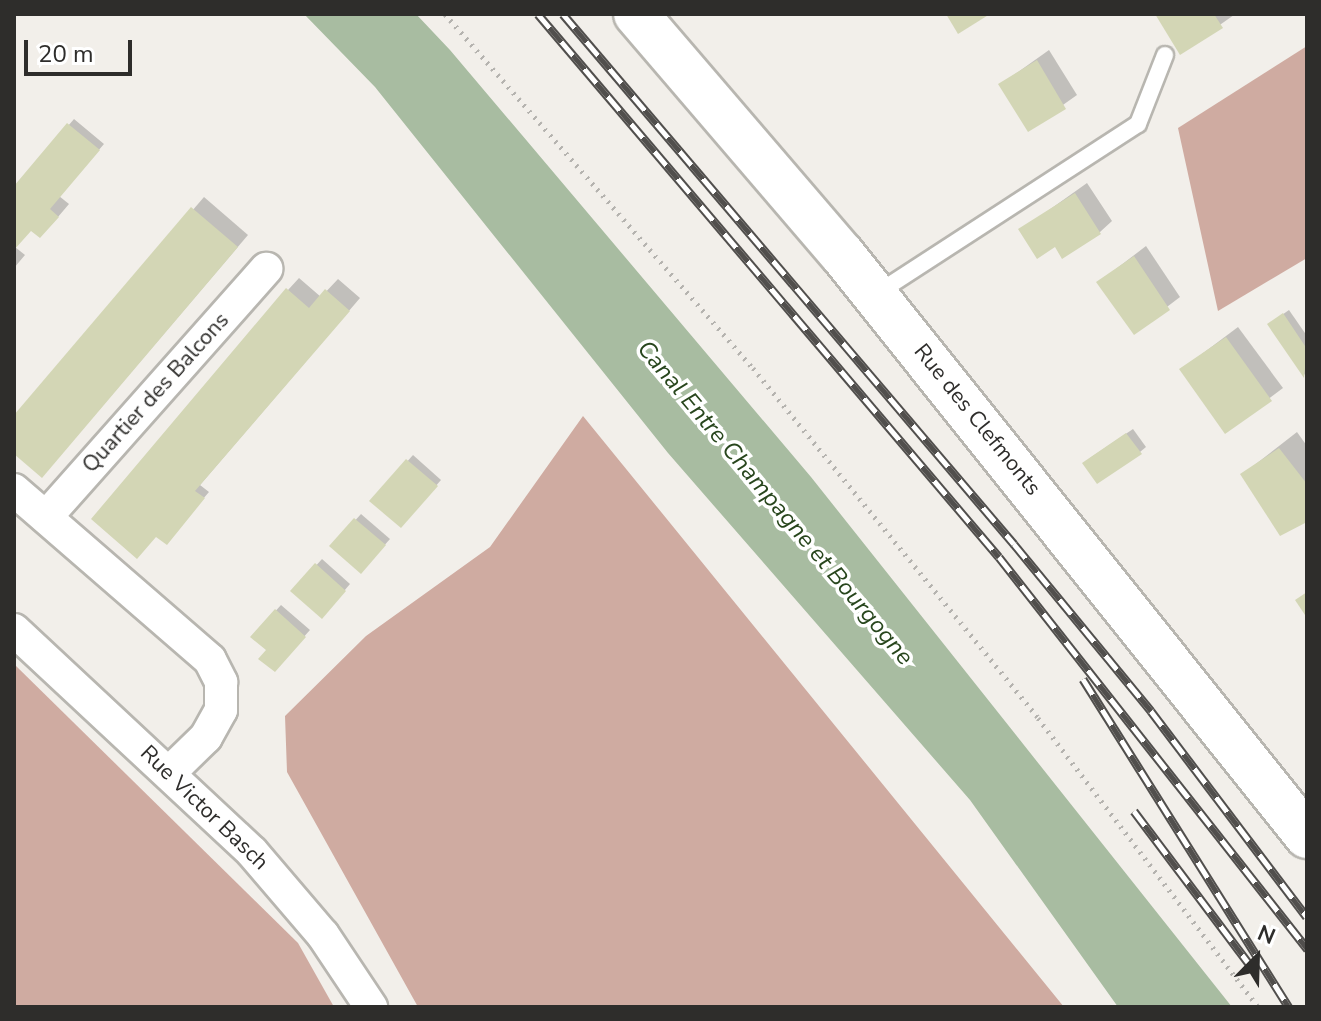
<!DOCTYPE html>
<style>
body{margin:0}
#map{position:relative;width:1321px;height:1021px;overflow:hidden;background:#f2efea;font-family:"Nunito Sans",sans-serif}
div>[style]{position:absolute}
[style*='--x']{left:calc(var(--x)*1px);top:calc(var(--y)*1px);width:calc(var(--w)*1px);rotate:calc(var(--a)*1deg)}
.forest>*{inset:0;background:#cfaba1}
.water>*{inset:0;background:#a8bca1}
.shadow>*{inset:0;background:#0003}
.building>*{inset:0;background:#d3d6b5}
.path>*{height:5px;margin-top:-2.5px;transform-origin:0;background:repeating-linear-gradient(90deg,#b5b3af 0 2px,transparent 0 8px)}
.roads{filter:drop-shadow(2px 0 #b8b6b0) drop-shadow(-2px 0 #b8b6b0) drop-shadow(0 2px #b8b6b0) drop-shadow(0 -2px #b8b6b0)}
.lane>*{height:16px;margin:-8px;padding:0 8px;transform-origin:8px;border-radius:8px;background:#fff}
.street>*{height:32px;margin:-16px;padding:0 16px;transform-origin:16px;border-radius:16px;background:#fff}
.secondary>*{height:44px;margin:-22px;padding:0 22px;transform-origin:22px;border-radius:22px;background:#fff}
.rail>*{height:9px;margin-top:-4.5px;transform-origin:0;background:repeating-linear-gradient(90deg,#fff 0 18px,#514f4d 0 36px);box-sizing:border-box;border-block:2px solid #514f4d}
span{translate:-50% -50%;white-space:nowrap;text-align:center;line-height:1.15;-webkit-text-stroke:7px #fff;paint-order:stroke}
.street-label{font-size:22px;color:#2e2d2b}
.water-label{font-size:24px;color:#28461d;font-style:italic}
.frame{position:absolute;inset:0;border:16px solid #2e2d2b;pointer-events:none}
.north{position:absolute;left:1217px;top:917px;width:80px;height:80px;-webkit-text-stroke:6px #fff;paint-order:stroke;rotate:23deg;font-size:22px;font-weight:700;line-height:32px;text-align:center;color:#2e2d2b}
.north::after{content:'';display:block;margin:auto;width:28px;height:36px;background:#2e2d2b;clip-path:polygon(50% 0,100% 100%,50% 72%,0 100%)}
.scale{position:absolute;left:24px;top:40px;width:108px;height:36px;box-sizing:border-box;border:4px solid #2e2d2b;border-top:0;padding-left:10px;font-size:24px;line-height:28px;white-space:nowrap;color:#2e2d2b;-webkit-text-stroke:6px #fff;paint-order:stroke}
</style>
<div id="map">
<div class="forest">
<i style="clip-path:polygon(1307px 46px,1307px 258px,1218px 311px,1178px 128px)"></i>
<i style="clip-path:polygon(583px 416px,1064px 1007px,418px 1007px,287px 772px,285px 716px,366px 636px,490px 547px)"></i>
<i style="clip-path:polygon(14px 664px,298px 943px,334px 1007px,14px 1007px)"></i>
</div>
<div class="water">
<i style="clip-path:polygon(304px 14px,416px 14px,450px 50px,811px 477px,1232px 1007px,1118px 1007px,970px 800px,668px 453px,375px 87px)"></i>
</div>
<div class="shadow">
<i style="clip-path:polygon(1158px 14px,1233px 14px,1234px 15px,1181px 52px)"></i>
<i style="clip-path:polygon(1049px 50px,1077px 95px,1029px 129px,1001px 84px)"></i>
<i style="clip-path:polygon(74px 119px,104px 144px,59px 196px,69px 204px,52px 224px,32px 228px,15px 247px,25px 255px,14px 268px,14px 189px)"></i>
<i style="clip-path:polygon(1087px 183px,1112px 221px,1100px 232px,1063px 256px,1056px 244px,1021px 230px)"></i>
<i style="clip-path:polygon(204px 197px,248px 235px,53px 464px,14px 451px,14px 418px)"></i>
<i style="clip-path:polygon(1146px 246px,1180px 297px,1134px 332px,1099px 282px)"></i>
<i style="clip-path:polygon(299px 278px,321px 297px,338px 279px,360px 298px,200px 485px,209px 492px,166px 542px,288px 290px)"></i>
<i style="clip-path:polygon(1289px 310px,1307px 336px,1305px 375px,1269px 324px)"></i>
<i style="clip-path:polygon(1238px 327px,1283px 388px,1226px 431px,1182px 369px)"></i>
<i style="clip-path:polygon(1133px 429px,1146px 447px,1140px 452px,1090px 458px)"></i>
<i style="clip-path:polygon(1297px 432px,1307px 446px,1307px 518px,1243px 474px)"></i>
<i style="clip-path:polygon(413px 455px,441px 480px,406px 520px,372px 501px)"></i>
<i style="clip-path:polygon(361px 514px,390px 539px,366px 566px,332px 546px)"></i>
<i style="clip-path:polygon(322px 559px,350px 584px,327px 611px,293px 591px)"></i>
<i style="clip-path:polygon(281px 605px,310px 630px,274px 670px,269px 650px,252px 637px)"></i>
</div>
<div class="building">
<i style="clip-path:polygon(946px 14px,990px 14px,958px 34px)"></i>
<i style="clip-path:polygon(1155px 14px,1214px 14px,1223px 28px,1180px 55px)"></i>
<i style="clip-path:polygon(1037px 60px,1066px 109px,1028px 132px,998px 84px)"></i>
<i style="clip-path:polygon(67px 123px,100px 150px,50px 209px,59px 217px,40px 238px,31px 231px,14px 250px,14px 186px)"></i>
<i style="clip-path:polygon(1075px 193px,1101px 234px,1062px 259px,1055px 247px,1037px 259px,1018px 229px)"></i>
<i style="clip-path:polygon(191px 207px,238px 247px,42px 478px,14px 454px,14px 415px)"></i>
<i style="clip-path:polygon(1134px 256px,1170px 310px,1134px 335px,1096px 282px)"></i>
<i style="clip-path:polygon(286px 288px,309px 308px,325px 289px,350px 311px,195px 491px,205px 498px,167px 545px,156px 537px,137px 559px,91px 519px)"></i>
<i style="clip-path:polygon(1283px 313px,1307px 349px,1304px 378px,1267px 324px)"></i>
<i style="clip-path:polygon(1226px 337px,1272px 401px,1225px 434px,1179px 369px)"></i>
<i style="clip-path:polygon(1126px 433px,1142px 454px,1097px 484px,1082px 463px)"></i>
<i style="clip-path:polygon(1279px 448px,1307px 484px,1307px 522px,1280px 536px,1240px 474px)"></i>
<i style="clip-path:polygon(406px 459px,438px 486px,401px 528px,369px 501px)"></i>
<i style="clip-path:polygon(354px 518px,386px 545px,361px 574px,329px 546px)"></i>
<i style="clip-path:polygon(315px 563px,346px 591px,322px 619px,290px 591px)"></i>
<i style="clip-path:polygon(1307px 592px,1307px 618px,1295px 600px)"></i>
<i style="clip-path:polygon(275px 609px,306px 637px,275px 672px,258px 659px,266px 650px,250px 637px)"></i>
</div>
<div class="path">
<i style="--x:445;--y:14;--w:469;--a:49"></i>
<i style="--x:753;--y:368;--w:451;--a:50.8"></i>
<i style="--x:1038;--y:718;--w:363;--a:52.7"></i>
</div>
<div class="roads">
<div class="lane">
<i style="--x:876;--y:294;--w:312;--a:-33"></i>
<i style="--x:1138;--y:124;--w:74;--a:-68.6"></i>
</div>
<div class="street">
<i style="--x:14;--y:490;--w:259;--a:40.9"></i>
<i style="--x:210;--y:660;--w:25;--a:63"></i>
<i style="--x:221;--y:682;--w:28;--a:90"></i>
<i style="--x:221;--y:710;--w:31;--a:119"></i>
<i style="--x:206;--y:737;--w:49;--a:135.8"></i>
<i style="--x:46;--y:517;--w:332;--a:-48.4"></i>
<i style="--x:14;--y:630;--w:325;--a:43"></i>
<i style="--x:252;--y:852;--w:109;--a:49.5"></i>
<i style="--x:323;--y:935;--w:87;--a:56.3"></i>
</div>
<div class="secondary">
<i style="--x:636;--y:14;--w:316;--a:49.4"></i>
<i style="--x:842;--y:254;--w:745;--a:51.38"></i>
</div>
</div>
<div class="rail">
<i style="--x:538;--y:14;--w:712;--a:49.67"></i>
<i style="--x:999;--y:557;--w:499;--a:51.8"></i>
<i style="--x:563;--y:14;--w:696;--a:49.6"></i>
<i style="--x:1014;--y:544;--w:216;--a:50.6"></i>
<i style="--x:1151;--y:711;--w:258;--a:52.9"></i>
<i style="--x:1083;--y:679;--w:387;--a:57.9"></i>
<i style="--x:1134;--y:811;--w:199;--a:53"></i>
</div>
<div class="street-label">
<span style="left:156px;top:393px;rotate:-48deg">Quartier des Balcons</span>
<span style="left:977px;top:420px;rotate:51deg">Rue des Clefmonts</span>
<span style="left:204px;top:808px;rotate:44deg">Rue Victor Basch</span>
</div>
<div class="water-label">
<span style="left:775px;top:503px;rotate:50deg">Canal Entre Champagne et Bourgogne</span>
</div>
<div class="frame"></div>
<div class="north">N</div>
<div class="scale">20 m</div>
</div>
